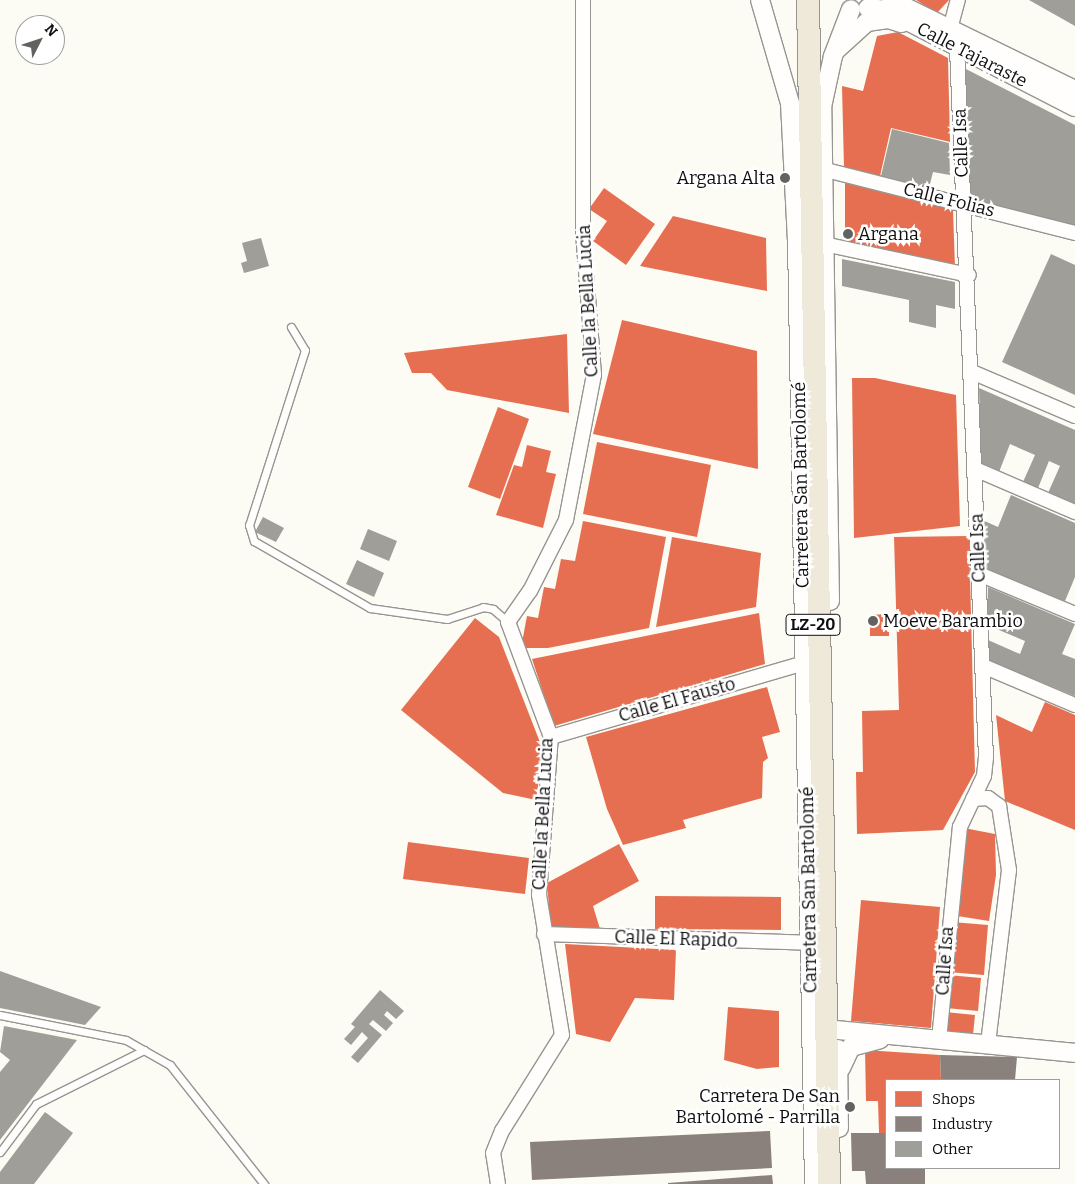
<!DOCTYPE html>
<meta charset="utf-8">
<style>
body{margin:0}
#map{position:relative;width:1075px;height:1184px;overflow:hidden;background:#fcfbf4;font-family:Bitter,serif}
div>[style]{position:absolute}
[style*='--x']{left:calc(var(--x)*1px);top:calc(var(--y)*1px);width:calc(var(--w)*1px);rotate:calc(var(--a)*1deg)}
.shops>*{inset:0;background:#e76f51}
.industry>*{inset:0;background:#8a817c}
.building>*{inset:0;background:#9f9e99}
.roads{filter:drop-shadow(1px 0 #969592) drop-shadow(-1px 0 #969592) drop-shadow(0 1px #969592) drop-shadow(0 -1px #969592)}
.service>*{height:7px;margin:-3.5px;padding:0 3.5px;transform-origin:3.5px;border-radius:3.5px;background:#fffefd}
.minor>*{height:14px;margin:-7px;padding:0 7px;transform-origin:7px;border-radius:7px;background:#fffefd}
.tertiary>*{height:18px;margin:-9px;padding:0 9px;transform-origin:9px;border-radius:9px;background:#fffefd}
.primary>*{height:22px;margin:-11px;padding:0 11px;transform-origin:11px;border-radius:11px;background:#eee9d9}
.dots>*{width:14px;height:14px;translate:-50% -50%;box-sizing:border-box;border:2px solid #fff;border-radius:50%}
span{translate:-50% -50%;white-space:nowrap;text-align:center;line-height:1.15;-webkit-text-stroke:5px #fff;paint-order:stroke}
.shield-label span{padding:1px 4px;background:#fff;border:1px solid;border-radius:4px;-webkit-text-stroke-width:0}
.shield-label{font-size:16px;color:#0f0f0f;font-weight:700}
.street-label{font-size:18px;color:#0f0f0f}
.poi-label{font-size:18px;color:#0f0f0f}
.right{translate:-100% -50%;text-align:right}
.left{translate:0 -50%;text-align:left}
.legend{position:absolute;left:885px;top:1079px;width:175px;height:90px;box-sizing:border-box;background:#fff;border:1px solid #9f9f9f;margin:0;padding:6px 9px;list-style:none;font-size:15px;color:#0f0f0f}
.legend li{display:flex;align-items:center;gap:10px;height:25px}
.legend b{width:25px;border:1px solid #9f9f9f}
.north{position:absolute;left:15px;top:15px;width:50px;height:50px;box-sizing:border-box;background:#fff;border:1px solid #9f9f9f;border-radius:50%;rotate:49deg;font-size:14px;font-weight:700;line-height:20px;text-align:center;color:#0f0f0f}
.north::after{content:'';display:block;margin:auto;width:18px;height:22px;background:#62625f;clip-path:polygon(50% 0,100% 100%,50% 72%,0 100%)}
</style>
<div id="map">
<div class="shops">
<i style="clip-path:polygon(916px 0,949px 0,937px 13px)"></i>
<i style="clip-path:polygon(898px 32px,948px 58px,950px 142px,891px 128px,880px 176px,844px 168px,842px 86px,863px 91px,877px 36px)"></i>
<i style="clip-path:polygon(845px 183px,953px 210px,955px 268px,845px 242px)"></i>
<i style="clip-path:polygon(604px 188px,655px 224px,626px 265px,593px 241px,607px 221px,589px 209px)"></i>
<i style="clip-path:polygon(673px 216px,766px 238px,767px 291px,640px 266px)"></i>
<i style="clip-path:polygon(622px 320px,757px 351px,758px 469px,593px 434px)"></i>
<i style="clip-path:polygon(567px 334px,569px 413px,447px 390px,431px 373px,412px 373px,404px 353px)"></i>
<i style="clip-path:polygon(852px 378px,875px 378px,956px 395px,960px 526px,854px 538px)"></i>
<i style="clip-path:polygon(498px 407px,529px 419px,500px 499px,468px 487px)"></i>
<i style="clip-path:polygon(597px 442px,711px 465px,697px 537px,583px 514px)"></i>
<i style="clip-path:polygon(527px 445px,551px 451px,546px 472px,556px 474px,543px 528px,496px 515px,514px 465px,522px 467px)"></i>
<i style="clip-path:polygon(583px 521px,666px 537px,649px 628px,548px 648px,521px 648px,527px 616px,538px 618px,544px 587px,555px 589px,561px 559px,575px 561px)"></i>
<i style="clip-path:polygon(969px 536px,975px 772px,943px 830px,857px 834px,856px 772px,863px 772px,862px 711px,899px 710px,894px 537px)"></i>
<i style="clip-path:polygon(672px 537px,761px 553px,756px 607px,656px 627px)"></i>
<i style="clip-path:polygon(759px 613px,765px 664px,554px 726px,532px 659px)"></i>
<i style="clip-path:polygon(889px 614px,889px 636px,870px 636px,870px 615px)"></i>
<i style="clip-path:polygon(475px 618px,499px 637px,543px 750px,536px 800px,503px 793px,401px 710px)"></i>
<i style="clip-path:polygon(767px 687px,780px 732px,762px 737px,768px 758px,763px 762px,762px 798px,683px 820px,686px 828px,623px 845px,607px 809px,586px 737px)"></i>
<i style="clip-path:polygon(1045px 702px,1075px 715px,1075px 830px,1005px 801px,996px 715px,1032px 732px)"></i>
<i style="clip-path:polygon(964px 828px,995px 834px,996px 875px,989px 921px,951px 915px)"></i>
<i style="clip-path:polygon(408px 842px,529px 858px,525px 894px,403px 879px)"></i>
<i style="clip-path:polygon(619px 844px,639px 881px,593px 906px,600px 929px,551px 930px,547px 883px)"></i>
<i style="clip-path:polygon(655px 896px,781px 897px,781px 930px,655px 929px)"></i>
<i style="clip-path:polygon(861px 900px,940px 907px,931px 1028px,851px 1021px)"></i>
<i style="clip-path:polygon(952px 922px,988px 925px,984px 975px,948px 972px)"></i>
<i style="clip-path:polygon(565px 944px,676px 950px,674px 1000px,635px 998px,610px 1042px,576px 1034px)"></i>
<i style="clip-path:polygon(948px 975px,981px 978px,978px 1011px,946px 1008px)"></i>
<i style="clip-path:polygon(728px 1007px,779px 1011px,779px 1067px,757px 1069px,724px 1060px)"></i>
<i style="clip-path:polygon(945px 1012px,975px 1015px,973px 1035px,943px 1032px)"></i>
<i style="clip-path:polygon(865px 1050px,940px 1055px,941px 1080px,886px 1080px,886px 1133px,879px 1133px,878px 1101px,866px 1101px)"></i>
</div>
<div class="industry">
<i style="clip-path:polygon(940px 1055px,1017px 1057px,1015px 1080px,941px 1080px)"></i>
<i style="clip-path:polygon(770px 1131px,772px 1168px,532px 1180px,530px 1142px)"></i>
<i style="clip-path:polygon(851px 1133px,886px 1133px,886px 1168px,925px 1168px,925px 1184px,866px 1184px,865px 1171px,852px 1171px)"></i>
<i style="clip-path:polygon(772px 1175px,773px 1184px,668px 1184px,668px 1183px)"></i>
</div>
<div class="building">
<i style="clip-path:polygon(1029px 0,1075px 0,1075px 26px)"></i>
<i style="clip-path:polygon(964px 68px,1075px 125px,1075px 228px,971px 198px)"></i>
<i style="clip-path:polygon(892px 129px,949px 143px,950px 175px,933px 172px,929px 188px,881px 176px)"></i>
<i style="clip-path:polygon(261px 238px,269px 266px,244px 273px,241px 263px,247px 261px,242px 243px)"></i>
<i style="clip-path:polygon(1051px 254px,1075px 265px,1075px 395px,1002px 362px)"></i>
<i style="clip-path:polygon(842px 259px,955px 282px,955px 309px,936px 305px,936px 328px,909px 322px,909px 300px,842px 286px)"></i>
<i style="clip-path:polygon(979px 388px,1075px 430px,1075px 504px,1048px 493px,1060px 466px,1049px 461px,1038px 488px,1023px 482px,1035px 455px,1010px 444px,999px 472px,981px 464px)"></i>
<i style="clip-path:polygon(1011px 495px,1075px 523px,1075px 577px,1065px 601px,984px 568px,980px 519px,998px 527px)"></i>
<i style="clip-path:polygon(263px 517px,284px 528px,276px 542px,255px 532px)"></i>
<i style="clip-path:polygon(368px 529px,397px 541px,389px 561px,360px 549px)"></i>
<i style="clip-path:polygon(357px 560px,384px 573px,374px 597px,346px 584px)"></i>
<i style="clip-path:polygon(988px 587px,1075px 624px,1062px 654px,1075px 659px,1075px 696px,987px 660px,988px 640px,1020px 654px,1025px 641px,987px 625px)"></i>
<i style="clip-path:polygon(0 971px,101px 1007px,85px 1025px,0 1008px)"></i>
<i style="clip-path:polygon(380px 990px,404px 1011px,396px 1019px,387px 1011px,384px 1015px,393px 1023px,386px 1031px,373px 1020px,369px 1024px,382px 1035px,358px 1063px,351px 1057px,368px 1038px,362px 1032px,351px 1045px,344px 1039px,355px 1027px,351px 1024px)"></i>
<i style="clip-path:polygon(4px 1026px,77px 1040px,0 1140px,0 1072px,10px 1060px,0 1052px)"></i>
<i style="clip-path:polygon(45px 1112px,73px 1133px,34px 1184px,0 1184px,0 1172px)"></i>
</div>
<div class="roads">
<div class="service">
<i style="--x:291;--y:327;--w:27;--a:59"></i>
<i style="--x:305;--y:350;--w:184;--a:107.7"></i>
<i style="--x:249;--y:525;--w:17;--a:73"></i>
<i style="--x:254;--y:541;--w:134;--a:30"></i>
<i style="--x:370;--y:608;--w:78;--a:8.1"></i>
<i style="--x:447;--y:619;--w:38;--a:-18"></i>
<i style="--x:483;--y:607;--w:10;--a:11"></i>
<i style="--x:493;--y:609;--w:20;--a:41"></i>
<i style="--x:0;--y:1015;--w:128;--a:11.2"></i>
<i style="--x:126;--y:1040;--w:51;--a:29.6"></i>
<i style="--x:170;--y:1065;--w:152;--a:51.7"></i>
<i style="--x:0;--y:1152;--w:60;--a:-53.1"></i>
<i style="--x:36;--y:1104;--w:121;--a:-26.6"></i>
</div>
<div class="minor">
<i style="--x:950;--y:29;--w:30;--a:-75"></i>
<i style="--x:822;--y:169;--w:261;--a:14.2"></i>
<i style="--x:824;--y:244;--w:148;--a:12.1"></i>
<i style="--x:972;--y:372;--w:112;--a:23.1"></i>
<i style="--x:975;--y:469;--w:109;--a:23.3"></i>
<i style="--x:979;--y:574;--w:104;--a:22.6"></i>
<i style="--x:983;--y:666;--w:100;--a:23"></i>
<i style="--x:551;--y:737;--w:264;--a:-16.3"></i>
<i style="--x:973;--y:799;--w:15;--a:-4"></i>
<i style="--x:988;--y:798;--w:14;--a:36"></i>
<i style="--x:999;--y:806;--w:65;--a:81.1"></i>
<i style="--x:1009;--y:870;--w:175;--a:96.9"></i>
<i style="--x:544;--y:934;--w:265;--a:1.9"></i>
<i style="--x:939;--y:1040;--w:214;--a:-84.4"></i>
<i style="--x:960;--y:827;--w:56;--a:-64.8"></i>
<i style="--x:984;--y:776;--w:18;--a:-84"></i>
<i style="--x:986;--y:758;--w:711;--a:-92.34"></i>
<i style="--x:498;--y:1184;--w:31;--a:-99"></i>
<i style="--x:493;--y:1153;--w:24;--a:-68"></i>
<i style="--x:502;--y:1131;--w:113;--a:-58"></i>
<i style="--x:562;--y:1035;--w:142;--a:-99.3"></i>
<i style="--x:539;--y:895;--w:158;--a:-85.7"></i>
<i style="--x:551;--y:737;--w:123;--a:-110.5"></i>
<i style="--x:508;--y:622;--w:38;--a:-55"></i>
<i style="--x:530;--y:591;--w:80;--a:-63.1"></i>
<i style="--x:566;--y:520;--w:148;--a:-79.1"></i>
<i style="--x:594;--y:375;--w:144;--a:-94.4"></i>
<i style="--x:583;--y:231;--w:231;--a:-90"></i>
</div>
<div class="tertiary">
<i style="--x:760;--y:0;--w:107;--a:73.8"></i>
<i style="--x:790;--y:103;--w:137;--a:87.1"></i>
<i style="--x:797;--y:240;--w:944;--a:88.97"></i>
<i style="--x:891;--y:0;--w:205;--a:26.1"></i>
<i style="--x:868;--y:8;--w:18;--a:6"></i>
<i style="--x:886;--y:10;--w:212;--a:27.2"></i>
<i style="--x:836;--y:50;--w:42;--a:-42.1"></i>
<i style="--x:867;--y:22;--w:21;--a:-8"></i>
<i style="--x:888;--y:19;--w:14;--a:17"></i>
<i style="--x:830;--y:601;--w:494;--a:-90.9"></i>
<i style="--x:822;--y:107;--w:52;--a:-77.8"></i>
<i style="--x:833;--y:56;--w:50;--a:-69"></i>
<i style="--x:837;--y:1030;--w:239;--a:5.5"></i>
<i style="--x:838;--y:1049;--w:79;--a:89.3"></i>
<i style="--x:841;--y:1068;--w:23;--a:-65"></i>
<i style="--x:851;--y:1047;--w:30;--a:-15"></i>
</div>
<div class="primary">
<i style="--x:808;--y:0;--w:1184;--a:88.98"></i>
</div>
</div>
<div class="dots">
<i style="left:785px;top:178px;background:#62625f"></i>
<i style="left:848px;top:234px;background:#62625f"></i>
<i style="left:873px;top:621px;background:#62625f"></i>
<i style="left:850px;top:1107px;background:#62625f"></i>
</div>
<div class="shield-label">
<span style="left:813px;top:625px">LZ-20</span>
</div>
<div class="street-label">
<span style="left:972px;top:55px;rotate:27deg">Calle Tajaraste</span>
<span style="left:961px;top:143px;rotate:-92deg">Calle Isa</span>
<span style="left:949px;top:200px;rotate:14deg">Calle Folias</span>
<span style="left:588px;top:301px;rotate:-93deg">Calle la Bella Lucia</span>
<span style="left:801px;top:485px;rotate:-91deg">Carretera San Bartolomé</span>
<span style="left:978px;top:548px;rotate:-92deg">Calle Isa</span>
<span style="left:677px;top:700px;rotate:-16deg">Calle El Fausto</span>
<span style="left:543px;top:814px;rotate:-87deg">Calle la Bella Lucia</span>
<span style="left:809px;top:890px;rotate:-91deg">Carretera San Bartolomé</span>
<span style="left:676px;top:939px;rotate:2deg">Calle El Rapido</span>
<span style="left:945px;top:961px;rotate:-86deg">Calle Isa</span>
</div>
<div class="poi-label">
<span class="right" style="left:775px;top:178px">Argana Alta</span>
<span class="left" style="left:858px;top:234px">Argana</span>
<span class="left" style="left:883px;top:621px">Moeve Barambio</span>
<span class="right" style="left:840px;top:1107px">Carretera De San<br>Bartolomé - Parrilla</span>
</div>
<ul class="legend">
<li><b style="height:14px;background:#e76f51"></b>Shops</li>
<li><b style="height:14px;background:#8a817c"></b>Industry</li>
<li><b style="height:14px;background:#9f9e99"></b>Other</li>
</ul>
<div class="north">N</div>
</div>
